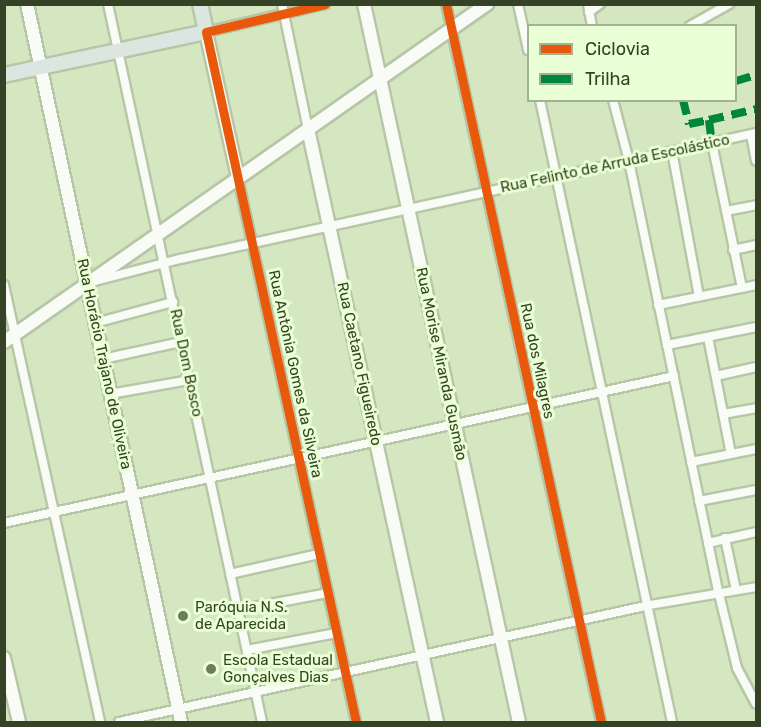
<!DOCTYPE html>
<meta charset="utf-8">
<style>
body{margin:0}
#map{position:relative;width:761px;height:727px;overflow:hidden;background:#d4e7c0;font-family:Rubik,sans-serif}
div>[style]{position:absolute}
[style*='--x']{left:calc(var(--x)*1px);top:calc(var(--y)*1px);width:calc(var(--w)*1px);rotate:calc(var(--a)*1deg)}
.roads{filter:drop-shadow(2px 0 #b7c6a7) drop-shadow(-2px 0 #b7c6a7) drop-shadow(0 2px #b7c6a7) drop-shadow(0 -2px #b7c6a7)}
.street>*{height:8px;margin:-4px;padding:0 4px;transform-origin:4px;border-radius:4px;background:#f9fbf6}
.secondary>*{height:12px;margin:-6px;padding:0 6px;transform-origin:6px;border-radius:6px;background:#f9fbf6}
.primary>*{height:14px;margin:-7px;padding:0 7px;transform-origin:7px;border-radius:7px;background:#dce6e0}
.quiet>*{height:8px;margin-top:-4px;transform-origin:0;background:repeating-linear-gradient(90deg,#00873e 0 15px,transparent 0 23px)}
.cycleway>*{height:9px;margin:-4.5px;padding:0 4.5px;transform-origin:4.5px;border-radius:4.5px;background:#e8590c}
.dots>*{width:16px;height:16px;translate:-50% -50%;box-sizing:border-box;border:3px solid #eaffd5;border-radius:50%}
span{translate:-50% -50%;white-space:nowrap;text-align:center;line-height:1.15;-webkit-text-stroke:6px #eaffd5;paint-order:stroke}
.street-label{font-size:15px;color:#354226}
.poi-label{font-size:15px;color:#354226}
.left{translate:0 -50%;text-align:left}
.frame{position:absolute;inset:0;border:6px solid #354226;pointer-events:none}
.legend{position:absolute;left:527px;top:24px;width:210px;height:78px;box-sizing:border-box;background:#eaffd5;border:2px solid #a2b38f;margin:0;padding:8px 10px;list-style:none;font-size:18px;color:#354226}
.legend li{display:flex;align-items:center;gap:12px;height:30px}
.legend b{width:30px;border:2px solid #a2b38f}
</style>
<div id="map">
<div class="roads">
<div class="street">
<i style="--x:108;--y:4;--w:734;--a:77.89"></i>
<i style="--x:282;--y:4;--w:128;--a:78.3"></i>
<i style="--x:446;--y:4;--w:735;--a:77.82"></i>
<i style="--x:518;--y:4;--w:47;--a:77.7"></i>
<i style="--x:588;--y:4;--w:22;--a:80"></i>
<i style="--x:589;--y:12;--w:14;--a:-36"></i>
<i style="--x:690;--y:26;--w:45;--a:-29.4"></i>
<i style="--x:206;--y:32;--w:122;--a:-13.2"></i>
<i style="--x:540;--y:100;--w:636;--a:78.02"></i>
<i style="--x:613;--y:100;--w:63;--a:75.3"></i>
<i style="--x:629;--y:161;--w:442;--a:78.3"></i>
<i style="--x:719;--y:594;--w:76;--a:76.3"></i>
<i style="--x:737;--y:668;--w:40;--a:62"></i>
<i style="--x:751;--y:135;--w:26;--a:79"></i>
<i style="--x:712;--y:143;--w:148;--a:78.3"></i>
<i style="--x:672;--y:151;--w:148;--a:79.5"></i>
<i style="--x:238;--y:178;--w:557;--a:77.76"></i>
<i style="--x:726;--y:211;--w:31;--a:-11"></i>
<i style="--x:733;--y:250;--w:24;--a:-12"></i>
<i style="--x:95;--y:281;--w:88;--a:-14.5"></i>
<i style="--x:180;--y:259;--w:590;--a:-12.34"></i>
<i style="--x:4;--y:285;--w:447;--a:77.6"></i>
<i style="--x:658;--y:305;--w:100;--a:-11.5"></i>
<i style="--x:95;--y:323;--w:81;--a:-15.1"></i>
<i style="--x:708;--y:337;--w:119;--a:78.9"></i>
<i style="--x:667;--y:345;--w:91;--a:-11.4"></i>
<i style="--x:103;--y:359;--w:80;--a:-12.3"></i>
<i style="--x:716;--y:376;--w:41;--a:-12.7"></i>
<i style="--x:110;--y:394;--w:80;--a:-10"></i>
<i style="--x:723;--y:414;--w:34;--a:-10"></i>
<i style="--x:691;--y:462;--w:66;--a:-11.3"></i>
<i style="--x:699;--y:501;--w:58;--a:-10.9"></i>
<i style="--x:4;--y:523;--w:686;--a:-12.37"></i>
<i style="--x:725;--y:538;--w:53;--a:78.1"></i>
<i style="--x:708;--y:543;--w:49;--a:-12.9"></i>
<i style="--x:230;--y:574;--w:91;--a:-12.7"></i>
<i style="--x:238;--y:610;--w:92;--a:-10.7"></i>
<i style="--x:247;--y:650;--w:91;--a:-10.8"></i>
<i style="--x:119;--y:722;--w:544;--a:-12.43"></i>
<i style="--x:650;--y:605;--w:108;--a:-9.6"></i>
</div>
<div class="secondary">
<i style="--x:27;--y:4;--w:734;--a:77.89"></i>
<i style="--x:364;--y:4;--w:735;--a:77.82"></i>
<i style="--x:206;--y:32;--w:149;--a:77.6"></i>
<i style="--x:308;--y:129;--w:607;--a:77.73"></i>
<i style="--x:4;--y:342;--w:590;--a:-34.98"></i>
<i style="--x:4;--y:658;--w:66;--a:76.8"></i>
</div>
<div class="primary">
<i style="--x:4;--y:75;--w:207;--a:-12"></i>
<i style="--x:206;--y:32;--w:29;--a:-102"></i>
</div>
</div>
<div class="quiet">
<i style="--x:736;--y:81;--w:21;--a:-17"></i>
<i style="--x:683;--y:100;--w:25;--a:76"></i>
<i style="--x:689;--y:124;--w:20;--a:-11"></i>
<i style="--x:709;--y:120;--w:23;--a:83"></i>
<i style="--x:709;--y:120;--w:48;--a:-13.2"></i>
</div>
<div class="cycleway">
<i style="--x:325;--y:4;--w:122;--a:166.8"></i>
<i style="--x:206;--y:32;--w:706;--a:77.74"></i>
<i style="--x:446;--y:4;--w:735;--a:77.82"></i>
</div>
<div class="dots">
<i style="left:183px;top:616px;background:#6d7c5c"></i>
<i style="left:211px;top:669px;background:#6d7c5c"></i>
</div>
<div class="street-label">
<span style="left:615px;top:164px;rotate:-12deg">Rua Felinto de Arruda Escolástico</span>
<span style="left:537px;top:361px;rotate:78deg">Rua dos Milagres</span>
<span style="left:186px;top:363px;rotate:78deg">Rua Dom Bosco</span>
<span style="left:104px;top:364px;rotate:78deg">Rua Horácio Trajano de Oliveira</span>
<span style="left:359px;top:364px;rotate:78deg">Rua Caetano Figueiredo</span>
<span style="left:441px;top:364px;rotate:78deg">Rua Morise Miranda Gusmão</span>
<span style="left:295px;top:374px;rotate:78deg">Rua Antônia Gomes da Silveira</span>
</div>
<div class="poi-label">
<span class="left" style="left:195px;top:616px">Paróquia N.S.<br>de Aparecida</span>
<span class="left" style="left:223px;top:669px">Escola Estadual<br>Gonçalves Dias</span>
</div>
<div class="frame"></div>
<ul class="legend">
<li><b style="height:8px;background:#e8590c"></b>Ciclovia</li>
<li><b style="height:8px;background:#00873e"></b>Trilha</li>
</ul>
</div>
